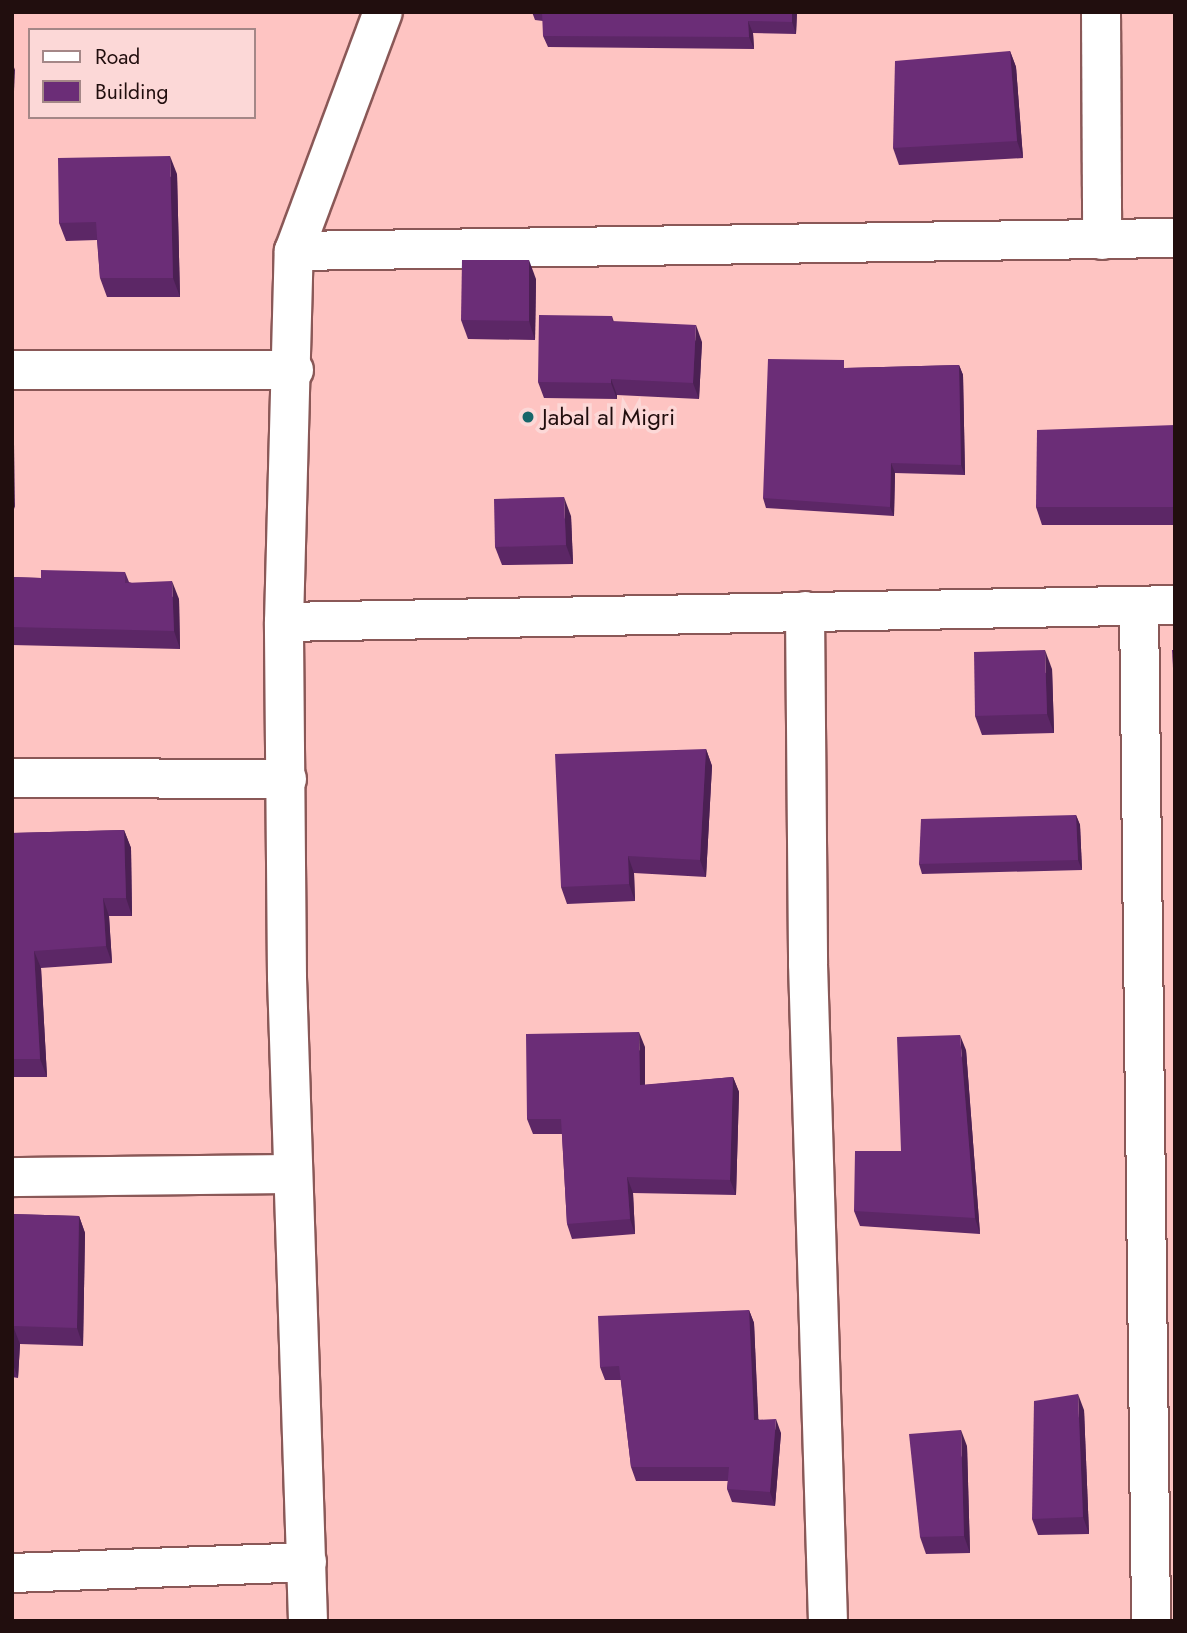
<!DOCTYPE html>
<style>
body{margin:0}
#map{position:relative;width:1187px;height:1633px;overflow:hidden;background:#fec4c2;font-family:Jost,sans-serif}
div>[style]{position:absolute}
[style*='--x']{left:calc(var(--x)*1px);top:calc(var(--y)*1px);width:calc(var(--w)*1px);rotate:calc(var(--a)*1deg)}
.roads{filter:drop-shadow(2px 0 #8a5857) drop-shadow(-2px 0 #8a5857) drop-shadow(0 2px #8a5857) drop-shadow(0 -2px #8a5857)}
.street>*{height:38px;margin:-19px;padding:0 19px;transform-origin:19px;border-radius:19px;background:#fff}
.wall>*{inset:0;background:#5c2766}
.shaded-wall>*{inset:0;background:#4b2053}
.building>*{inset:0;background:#6b2d77}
.dots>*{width:19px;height:19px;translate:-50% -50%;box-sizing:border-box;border:4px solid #fcd8d7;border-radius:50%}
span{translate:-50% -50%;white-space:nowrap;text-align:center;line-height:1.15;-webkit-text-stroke:7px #fcd8d7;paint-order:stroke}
.poi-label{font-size:24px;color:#210e0e}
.left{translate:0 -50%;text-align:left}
.frame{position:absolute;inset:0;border:14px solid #210e0e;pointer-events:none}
.legend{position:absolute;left:28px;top:28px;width:228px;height:91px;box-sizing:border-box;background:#fcd8d7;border:2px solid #a48787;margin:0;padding:9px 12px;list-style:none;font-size:21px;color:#210e0e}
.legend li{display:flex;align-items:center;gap:14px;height:35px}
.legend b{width:35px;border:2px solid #a48787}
</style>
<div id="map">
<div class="roads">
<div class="street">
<i style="--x:1101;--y:12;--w:228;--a:89.7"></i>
<i style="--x:294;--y:251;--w:881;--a:-0.85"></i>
<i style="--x:12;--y:370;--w:282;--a:0"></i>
<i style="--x:1139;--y:606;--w:1015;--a:89.32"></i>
<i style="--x:805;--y:611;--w:353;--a:89.5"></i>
<i style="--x:808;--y:964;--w:657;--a:88.26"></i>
<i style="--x:284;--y:622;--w:891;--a:-1.09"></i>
<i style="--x:12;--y:778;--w:275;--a:0.2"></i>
<i style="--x:12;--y:1177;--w:280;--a:-0.6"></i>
<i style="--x:12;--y:1573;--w:295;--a:-2.1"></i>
<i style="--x:308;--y:1621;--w:644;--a:-91.87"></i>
<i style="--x:287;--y:977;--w:355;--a:-90.5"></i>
<i style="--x:284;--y:622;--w:371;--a:-88.5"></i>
<i style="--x:294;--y:251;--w:255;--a:-69.6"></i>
</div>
</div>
<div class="wall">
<i style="clip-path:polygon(532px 12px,797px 12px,796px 34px,753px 33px,754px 49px,548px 47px,543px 36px,543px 21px,535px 20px)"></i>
<i style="clip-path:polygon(1010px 51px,1016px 67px,1023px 158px,899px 165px,893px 148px)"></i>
<i style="clip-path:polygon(177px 174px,180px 297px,107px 297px,100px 278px,97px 240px,66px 241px,59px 223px)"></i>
<i style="clip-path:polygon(536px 279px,535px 340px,468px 339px,461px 320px)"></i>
<i style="clip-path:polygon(612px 316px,614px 322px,702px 342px,699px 399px,617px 395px,617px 399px,544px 398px,538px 382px)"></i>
<i style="clip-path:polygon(959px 365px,963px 375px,965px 475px,895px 473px,894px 516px,766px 508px,763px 498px,846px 368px)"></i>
<i style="clip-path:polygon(1175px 425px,1175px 525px,1042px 525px,1036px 507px)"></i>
<i style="clip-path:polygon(571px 516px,573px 564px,502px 565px,495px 547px)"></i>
<i style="clip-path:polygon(125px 572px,129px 582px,179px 599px,180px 649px,12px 645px,12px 577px,41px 578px)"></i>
<i style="clip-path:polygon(1052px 669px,1054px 733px,982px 735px,975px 716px)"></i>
<i style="clip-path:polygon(706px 749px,712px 766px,706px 877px,634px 873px,635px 901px,567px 904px,561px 887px)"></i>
<i style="clip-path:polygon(1076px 815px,1080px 825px,1082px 870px,922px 874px,919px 864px)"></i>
<i style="clip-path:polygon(124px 830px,131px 848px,132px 916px,109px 916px,112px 963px,41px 968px,47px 1077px,12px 1077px,12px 833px)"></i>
<i style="clip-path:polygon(645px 1047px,645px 1085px,733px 1077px,739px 1092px,736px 1195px,633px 1193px,635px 1234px,572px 1239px,567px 1224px,562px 1134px,533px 1134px,527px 1119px)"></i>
<i style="clip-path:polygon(966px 1050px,980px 1234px,860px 1226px,854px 1211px,901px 1151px)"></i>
<i style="clip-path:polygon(12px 1214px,79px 1216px,85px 1233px,83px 1346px,20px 1344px,18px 1378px,12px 1377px)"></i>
<i style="clip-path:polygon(749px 1310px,754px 1323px,758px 1419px,781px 1433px,775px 1506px,732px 1502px,727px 1489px,728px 1481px,636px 1481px,631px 1467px,621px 1380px,605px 1380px,600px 1367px)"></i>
<i style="clip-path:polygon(1084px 1410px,1089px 1534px,1038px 1535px,1032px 1519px)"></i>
<i style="clip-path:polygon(967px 1446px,970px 1553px,926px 1554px,920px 1537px)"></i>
</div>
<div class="shaded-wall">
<i style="clip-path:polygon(792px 12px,797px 12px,796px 34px,792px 22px)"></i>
<i style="clip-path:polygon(748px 21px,753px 33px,754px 49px,749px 37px)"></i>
<i style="clip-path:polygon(1010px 51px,1016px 67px,1023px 158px,1017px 141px)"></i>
<i style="clip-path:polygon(12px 62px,15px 70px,12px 132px)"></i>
<i style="clip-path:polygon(170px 156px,177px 174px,180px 297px,173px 278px)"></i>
<i style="clip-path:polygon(529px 260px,536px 279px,535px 340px,529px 321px)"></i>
<i style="clip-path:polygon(696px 325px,702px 342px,699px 399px,693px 383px)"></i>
<i style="clip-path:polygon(959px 365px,963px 375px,965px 475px,961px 465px)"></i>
<i style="clip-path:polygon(611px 379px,617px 395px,617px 399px,611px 383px)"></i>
<i style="clip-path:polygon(12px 439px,14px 443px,15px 509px,12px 501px)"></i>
<i style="clip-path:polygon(891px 463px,895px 473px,894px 516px,890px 507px)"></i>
<i style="clip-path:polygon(564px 497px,571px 516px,573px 564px,566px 545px)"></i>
<i style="clip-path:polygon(172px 581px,179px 599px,180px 649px,174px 631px)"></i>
<i style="clip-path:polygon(1045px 650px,1052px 669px,1054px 733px,1047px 714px)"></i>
<i style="clip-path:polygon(706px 749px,712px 766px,706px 877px,700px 860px)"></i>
<i style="clip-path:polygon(1076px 815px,1080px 825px,1082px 870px,1078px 860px)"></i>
<i style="clip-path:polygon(124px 830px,131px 848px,132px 916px,126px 898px)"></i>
<i style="clip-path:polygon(628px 856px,634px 873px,635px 901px,629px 884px)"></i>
<i style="clip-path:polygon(103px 898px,109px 916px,112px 963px,106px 946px)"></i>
<i style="clip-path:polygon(34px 951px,41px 968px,47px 1077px,40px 1059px)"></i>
<i style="clip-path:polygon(639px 1032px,645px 1047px,645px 1100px,640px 1085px)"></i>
<i style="clip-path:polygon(960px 1035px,966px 1050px,980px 1234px,975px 1218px)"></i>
<i style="clip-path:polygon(733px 1077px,739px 1092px,736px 1195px,730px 1180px)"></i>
<i style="clip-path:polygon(627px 1177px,633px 1193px,635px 1234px,630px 1219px)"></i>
<i style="clip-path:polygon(79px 1216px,85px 1233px,83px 1346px,77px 1328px)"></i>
<i style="clip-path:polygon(749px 1310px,754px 1323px,759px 1433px,754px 1420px)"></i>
<i style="clip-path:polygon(13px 1326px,20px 1344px,18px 1378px,12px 1362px)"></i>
<i style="clip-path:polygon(1078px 1394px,1084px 1410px,1089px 1534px,1083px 1517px)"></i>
<i style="clip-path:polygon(776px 1419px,781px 1433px,775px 1506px,770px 1492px)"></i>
<i style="clip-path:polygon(961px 1430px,967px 1446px,970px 1553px,964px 1536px)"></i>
</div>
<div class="building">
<i style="clip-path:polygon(542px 12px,792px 12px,792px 22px,748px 21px,749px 37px,543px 36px)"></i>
<i style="clip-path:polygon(1010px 51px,1017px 141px,893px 148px,895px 61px)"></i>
<i style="clip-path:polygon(170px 156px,173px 278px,100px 278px,96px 222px,59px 223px,58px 158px)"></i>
<i style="clip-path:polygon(462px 260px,529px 260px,529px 321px,461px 320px)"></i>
<i style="clip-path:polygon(539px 315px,612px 316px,612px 321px,696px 325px,693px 383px,611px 379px,611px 383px,538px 382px)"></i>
<i style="clip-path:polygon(768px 359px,844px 360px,844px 368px,959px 365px,961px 465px,891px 463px,890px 507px,763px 498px)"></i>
<i style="clip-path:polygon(1175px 425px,1175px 507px,1036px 507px,1037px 430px)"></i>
<i style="clip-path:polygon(564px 497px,566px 545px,495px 547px,494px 499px)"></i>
<i style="clip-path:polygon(41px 570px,125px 572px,125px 583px,172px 581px,174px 631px,12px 627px,12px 577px,41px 578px)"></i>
<i style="clip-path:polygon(1045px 650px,1047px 714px,975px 716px,974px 652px)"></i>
<i style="clip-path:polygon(1172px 650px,1175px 650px,1175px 703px)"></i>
<i style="clip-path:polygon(706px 749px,700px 860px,628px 856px,629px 884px,561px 887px,555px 754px)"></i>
<i style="clip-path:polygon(1076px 815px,1078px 860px,919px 864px,921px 819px)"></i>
<i style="clip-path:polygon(124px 830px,126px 898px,103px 898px,106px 946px,34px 951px,40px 1059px,12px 1059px,12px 833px)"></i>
<i style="clip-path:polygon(639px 1032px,640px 1085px,733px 1077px,730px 1180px,627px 1177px,630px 1219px,567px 1224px,561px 1119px,527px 1119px,526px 1034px)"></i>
<i style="clip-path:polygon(960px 1035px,975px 1218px,854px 1211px,855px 1151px,901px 1151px,897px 1037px)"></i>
<i style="clip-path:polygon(12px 1214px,79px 1216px,77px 1328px,13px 1326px,12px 1347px)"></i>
<i style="clip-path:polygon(749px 1310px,754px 1420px,776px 1419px,770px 1492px,727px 1489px,729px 1467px,631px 1467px,619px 1366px,600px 1367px,598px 1316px)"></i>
<i style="clip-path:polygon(1078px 1394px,1083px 1517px,1032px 1519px,1034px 1401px)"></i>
<i style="clip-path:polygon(961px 1430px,964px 1536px,920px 1537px,909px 1434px)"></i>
</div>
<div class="dots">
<i style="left:528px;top:417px;background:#17666a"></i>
</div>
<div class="poi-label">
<span class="left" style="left:542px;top:417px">Jabal al Migri</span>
</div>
<div class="frame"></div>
<ul class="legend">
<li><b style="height:9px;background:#fff"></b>Road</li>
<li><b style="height:19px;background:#6b2d77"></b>Building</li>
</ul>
</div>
